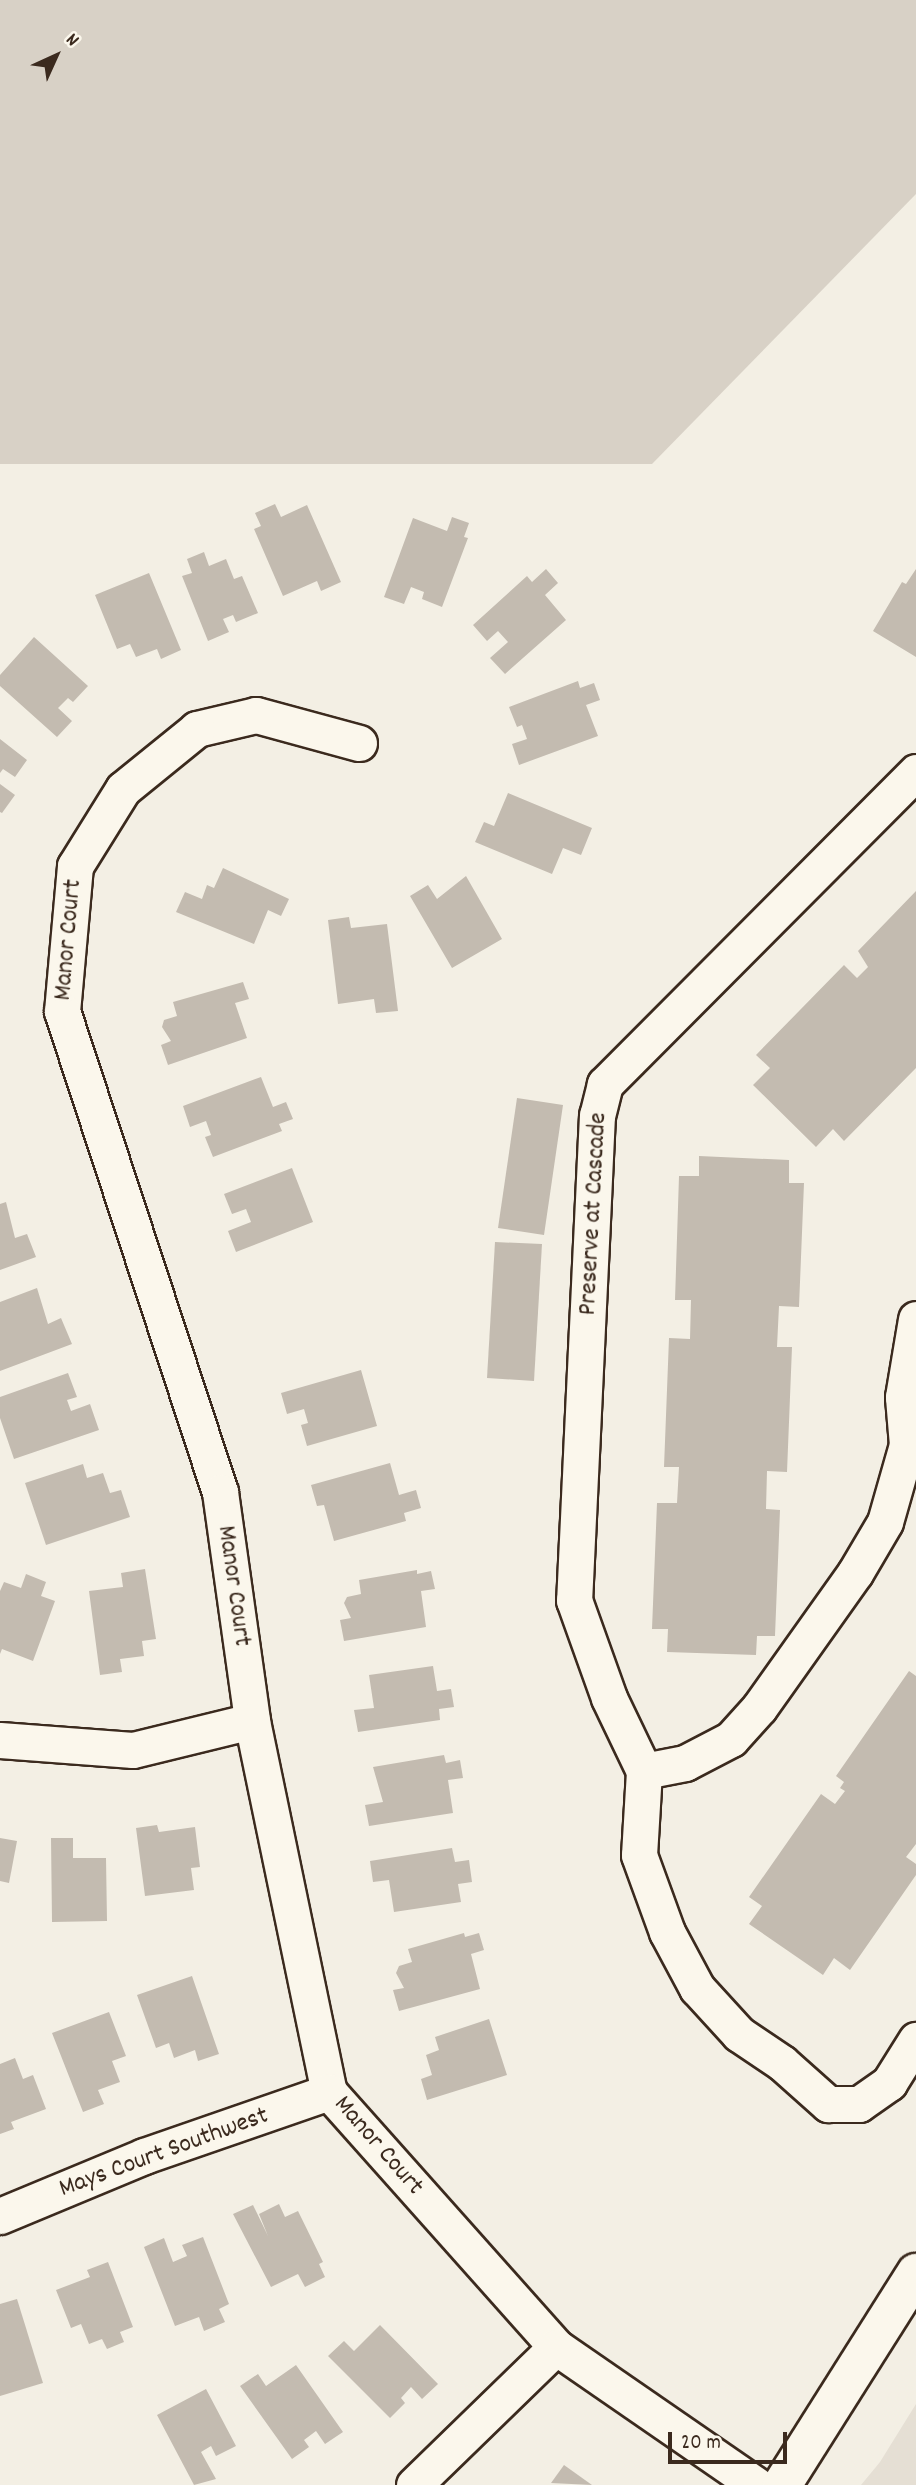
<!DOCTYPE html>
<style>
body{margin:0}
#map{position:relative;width:916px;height:2485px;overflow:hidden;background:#f3efe4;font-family:Dekko,sans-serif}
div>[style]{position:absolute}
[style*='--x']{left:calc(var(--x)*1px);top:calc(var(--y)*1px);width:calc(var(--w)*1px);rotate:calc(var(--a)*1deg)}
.built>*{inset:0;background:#e5dfd4}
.green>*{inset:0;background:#d8d1c6}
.building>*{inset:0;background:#c3bbb0}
.roads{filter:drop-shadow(2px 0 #3b2a1e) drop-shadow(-2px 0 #3b2a1e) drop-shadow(0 2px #3b2a1e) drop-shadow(0 -2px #3b2a1e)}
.street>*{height:35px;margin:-17.5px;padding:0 17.5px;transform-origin:17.5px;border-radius:17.5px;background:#fbf7ec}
.secondary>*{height:38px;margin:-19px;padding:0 19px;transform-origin:19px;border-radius:19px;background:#fbf7ec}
span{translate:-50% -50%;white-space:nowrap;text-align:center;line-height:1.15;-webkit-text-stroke:5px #fbf7ec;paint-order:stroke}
.street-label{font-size:26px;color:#3b2a1e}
.north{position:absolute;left:21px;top:21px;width:70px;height:70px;-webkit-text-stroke:5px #fbf7ec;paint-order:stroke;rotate:45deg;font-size:19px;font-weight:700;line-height:28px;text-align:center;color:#3b2a1e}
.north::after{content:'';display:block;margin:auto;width:24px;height:32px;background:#3b2a1e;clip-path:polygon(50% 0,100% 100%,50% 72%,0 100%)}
.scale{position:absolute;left:668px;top:2432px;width:119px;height:32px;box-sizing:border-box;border:4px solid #3b2a1e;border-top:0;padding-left:9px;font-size:21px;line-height:24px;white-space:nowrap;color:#3b2a1e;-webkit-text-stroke:5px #fbf7ec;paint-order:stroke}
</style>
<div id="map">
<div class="built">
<i style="clip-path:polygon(916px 2404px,916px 2485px,861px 2485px,880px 2462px)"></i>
</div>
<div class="green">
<i style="clip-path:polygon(0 0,916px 0,916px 194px,652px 464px,0 464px)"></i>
</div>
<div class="building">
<i style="clip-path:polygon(275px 504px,281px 517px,307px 505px,341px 582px,321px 591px,317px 581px,283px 596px,254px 529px,261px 526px,255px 513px)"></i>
<i style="clip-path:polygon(452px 517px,469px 523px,464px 537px,468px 538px,442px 607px,422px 599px,424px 592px,411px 587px,404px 604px,384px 597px,413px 518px,447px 531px)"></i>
<i style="clip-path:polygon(204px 552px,209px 566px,226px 559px,234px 579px,242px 576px,258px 613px,236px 622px,233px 615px,223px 619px,229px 632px,208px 641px,182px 576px,192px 573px,187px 559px)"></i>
<i style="clip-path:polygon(546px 569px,558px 583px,545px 595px,566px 620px,505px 674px,490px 658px,508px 642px,498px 631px,487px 641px,473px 625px,527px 576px,532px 582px)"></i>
<i style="clip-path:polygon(916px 569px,916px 657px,873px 631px,902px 582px,906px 584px)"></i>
<i style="clip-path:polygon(149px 573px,181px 650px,161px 659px,157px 649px,136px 657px,130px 644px,117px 649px,95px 595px)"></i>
<i style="clip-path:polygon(34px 637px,88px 686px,73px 702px,68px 698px,58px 708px,72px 721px,57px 737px,0 686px,0 675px)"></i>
<i style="clip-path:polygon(578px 681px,580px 688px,594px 683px,600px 700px,586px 705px,598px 736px,519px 765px,512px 744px,527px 739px,522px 725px,517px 727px,509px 707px)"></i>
<i style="clip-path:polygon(0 739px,27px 760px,15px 777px,3px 769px,0 773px)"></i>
<i style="clip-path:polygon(0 784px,15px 795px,2px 813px,0 812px)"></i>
<i style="clip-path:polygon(508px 793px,592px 828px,581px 855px,563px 848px,552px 874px,475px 842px,484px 822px,494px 826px)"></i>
<i style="clip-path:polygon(223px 868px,289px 899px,281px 916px,268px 910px,254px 944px,176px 912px,185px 892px,202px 899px,207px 885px,214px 888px)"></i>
<i style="clip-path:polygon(466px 876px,502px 939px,452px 968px,410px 896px,428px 885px,437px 899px)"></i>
<i style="clip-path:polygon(916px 891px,916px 1068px,844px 1141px,833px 1129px,816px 1147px,753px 1085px,770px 1068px,756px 1055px,844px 965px,857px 978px,868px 967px,858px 951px)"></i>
<i style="clip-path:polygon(349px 917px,351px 928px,387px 924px,398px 1011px,376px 1013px,374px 999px,338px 1004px,328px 920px)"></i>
<i style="clip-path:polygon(243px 982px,249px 999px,235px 1003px,247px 1038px,168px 1065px,161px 1045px,171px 1041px,162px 1027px,164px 1020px,177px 1016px,173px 1002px)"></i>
<i style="clip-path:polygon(261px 1077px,273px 1107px,286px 1102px,293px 1119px,279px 1124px,282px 1131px,213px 1157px,205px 1137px,211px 1135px,206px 1121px,190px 1127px,183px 1106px)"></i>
<i style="clip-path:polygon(517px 1098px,563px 1105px,544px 1235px,498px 1228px)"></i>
<i style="clip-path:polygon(699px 1156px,789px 1160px,789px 1183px,804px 1183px,799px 1307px,779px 1306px,777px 1347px,792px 1347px,787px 1472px,767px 1471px,766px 1509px,780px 1510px,775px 1636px,757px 1636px,756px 1655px,667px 1652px,668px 1629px,652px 1629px,657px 1503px,677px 1503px,679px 1467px,664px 1467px,669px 1338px,690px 1339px,691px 1300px,675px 1300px,679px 1176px,699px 1176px)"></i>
<i style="clip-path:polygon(292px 1168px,313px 1222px,236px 1252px,228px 1231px,251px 1222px,246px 1209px,232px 1214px,224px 1194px)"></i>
<i style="clip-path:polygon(6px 1202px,15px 1238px,27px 1234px,36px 1257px,0 1270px,0 1204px)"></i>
<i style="clip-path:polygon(495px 1242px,542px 1244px,534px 1381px,487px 1378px)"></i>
<i style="clip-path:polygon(37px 1288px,48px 1324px,61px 1318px,72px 1344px,0 1371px,0 1302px)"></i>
<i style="clip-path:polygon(361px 1370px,377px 1426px,307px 1446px,301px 1425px,308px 1423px,304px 1409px,287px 1414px,281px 1393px)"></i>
<i style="clip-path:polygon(68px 1373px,77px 1397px,67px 1400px,71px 1411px,90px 1404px,99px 1430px,14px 1459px,0 1418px,0 1397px)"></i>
<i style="clip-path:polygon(390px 1463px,399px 1495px,416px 1490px,421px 1508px,404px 1513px,406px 1521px,334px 1541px,324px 1505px,317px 1506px,311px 1485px)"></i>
<i style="clip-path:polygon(83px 1464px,87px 1478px,103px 1473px,110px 1493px,121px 1490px,130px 1517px,46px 1545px,25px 1483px)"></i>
<i style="clip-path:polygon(145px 1569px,156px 1639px,142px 1641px,144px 1656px,120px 1659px,122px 1672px,100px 1675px,89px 1591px,123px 1587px,121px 1573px)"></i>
<i style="clip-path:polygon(417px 1570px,417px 1574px,431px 1571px,435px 1589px,421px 1591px,426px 1627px,344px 1641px,340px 1620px,351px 1618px,344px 1603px,347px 1597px,361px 1594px,359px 1580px)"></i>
<i style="clip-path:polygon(26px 1574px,46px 1582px,41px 1596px,55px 1601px,33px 1661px,2px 1649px,0 1654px,0 1591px,4px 1582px,21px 1588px)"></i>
<i style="clip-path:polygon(433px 1666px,437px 1691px,451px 1689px,454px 1707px,439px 1709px,440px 1720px,358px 1732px,354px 1710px,374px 1708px,369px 1675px)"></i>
<i style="clip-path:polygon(909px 1671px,916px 1676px,916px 1844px,906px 1857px,916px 1864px,916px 1875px,850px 1970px,834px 1958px,823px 1975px,749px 1924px,762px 1906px,749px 1897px,821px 1794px,835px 1804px,845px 1791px,840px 1788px,844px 1782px,836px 1776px)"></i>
<i style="clip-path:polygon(444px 1755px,446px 1763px,460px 1760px,463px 1778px,448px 1780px,453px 1813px,369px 1826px,365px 1805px,383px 1802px,373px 1767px)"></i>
<i style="clip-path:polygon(157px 1825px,159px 1832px,195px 1827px,200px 1867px,191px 1868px,194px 1890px,145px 1896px,136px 1828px)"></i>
<i style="clip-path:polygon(0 1838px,17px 1841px,9px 1883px,0 1881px)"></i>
<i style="clip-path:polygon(51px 1838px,73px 1838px,73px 1858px,106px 1858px,107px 1921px,52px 1922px)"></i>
<i style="clip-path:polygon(452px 1848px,455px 1862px,469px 1860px,472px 1882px,458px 1884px,461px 1902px,394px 1912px,389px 1880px,373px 1882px,370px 1861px)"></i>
<i style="clip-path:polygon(464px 1933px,465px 1937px,479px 1933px,484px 1950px,471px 1954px,480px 1989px,399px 2011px,393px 1990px,404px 1988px,396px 1973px,399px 1966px,412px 1962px,408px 1949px)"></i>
<i style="clip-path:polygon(192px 1976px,219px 2054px,198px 2061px,195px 2050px,174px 2058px,169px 2043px,156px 2048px,137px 1995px)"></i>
<i style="clip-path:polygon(109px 2012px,126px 2056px,112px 2061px,120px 2082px,98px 2090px,104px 2104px,83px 2112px,52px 2033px)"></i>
<i style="clip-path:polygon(489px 2019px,507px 2075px,427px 2100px,421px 2079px,432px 2075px,426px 2055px,439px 2050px,435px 2037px)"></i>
<i style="clip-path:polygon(15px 2058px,23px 2079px,33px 2075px,46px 2109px,11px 2122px,14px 2129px,0 2134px,0 2064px)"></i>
<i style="clip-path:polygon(279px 2204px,285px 2217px,298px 2211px,323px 2262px,319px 2264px,325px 2277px,305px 2287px,298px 2274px,271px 2287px,233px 2214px,253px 2205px,268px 2236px,259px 2214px)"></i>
<i style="clip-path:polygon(203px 2237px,229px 2304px,219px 2309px,225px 2322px,204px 2331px,199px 2317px,175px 2326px,144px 2247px,164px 2238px,173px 2262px,187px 2256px,182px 2245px)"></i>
<i style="clip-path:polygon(108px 2262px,133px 2327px,120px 2332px,124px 2342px,107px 2349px,102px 2339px,89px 2344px,81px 2324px,71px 2328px,56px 2290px,90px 2277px,87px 2270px)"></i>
<i style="clip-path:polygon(17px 2299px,43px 2383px,0 2396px,0 2304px)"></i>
<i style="clip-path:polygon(380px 2325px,438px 2384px,422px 2399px,411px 2387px,401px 2398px,405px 2403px,390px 2418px,328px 2356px,344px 2341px,354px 2351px)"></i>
<i style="clip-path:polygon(296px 2365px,343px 2432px,325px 2444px,316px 2431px,304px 2440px,309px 2447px,292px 2459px,240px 2386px,258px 2374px,266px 2386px)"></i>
<i style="clip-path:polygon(206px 2389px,236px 2446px,216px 2456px,211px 2446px,201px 2452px,216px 2479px,194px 2485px,157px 2415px)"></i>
<i style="clip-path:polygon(564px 2465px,592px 2485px,551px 2483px)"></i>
</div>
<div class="roads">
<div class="street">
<i style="--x:359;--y:743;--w:107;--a:-164.8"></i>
<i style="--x:256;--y:715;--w:61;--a:166.7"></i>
<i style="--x:197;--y:729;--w:95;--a:141"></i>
<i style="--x:123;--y:789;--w:91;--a:121.9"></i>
<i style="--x:75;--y:866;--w:146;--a:95.1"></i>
<i style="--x:62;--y:1011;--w:506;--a:71.82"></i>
<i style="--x:220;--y:1492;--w:231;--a:82"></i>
<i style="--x:252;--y:1721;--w:379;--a:78.3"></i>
<i style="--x:329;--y:2092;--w:341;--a:48.3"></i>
<i style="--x:556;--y:2347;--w:243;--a:34.6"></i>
<i style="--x:916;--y:772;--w:441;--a:134.9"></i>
<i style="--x:605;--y:1084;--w:32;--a:104"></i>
<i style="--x:597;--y:1115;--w:486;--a:92.7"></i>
<i style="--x:574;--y:1600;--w:104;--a:70.3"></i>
<i style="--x:609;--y:1698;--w:81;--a:64.4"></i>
<i style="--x:644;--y:1771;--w:84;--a:93.4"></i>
<i style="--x:639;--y:1855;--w:82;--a:70"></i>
<i style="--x:667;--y:1932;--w:64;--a:61.8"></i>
<i style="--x:697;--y:1988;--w:62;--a:47.6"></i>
<i style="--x:739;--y:2034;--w:52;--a:34"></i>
<i style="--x:782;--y:2063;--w:62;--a:41.7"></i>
<i style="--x:828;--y:2104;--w:31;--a:0"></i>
<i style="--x:859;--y:2104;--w:37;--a:-35"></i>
<i style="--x:889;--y:2083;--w:51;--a:-57.9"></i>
<i style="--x:0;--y:1740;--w:133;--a:4.3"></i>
<i style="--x:133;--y:1750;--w:122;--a:-13.7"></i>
<i style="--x:644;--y:1771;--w:42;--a:-11"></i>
<i style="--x:685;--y:1763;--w:52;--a:-27.6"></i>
<i style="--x:731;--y:1739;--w:42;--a:-47.9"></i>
<i style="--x:759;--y:1708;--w:166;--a:-54.6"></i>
<i style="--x:855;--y:1573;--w:59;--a:-59.5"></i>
<i style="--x:885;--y:1522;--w:80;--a:-74.1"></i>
<i style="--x:907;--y:1445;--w:48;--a:-94.8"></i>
<i style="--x:903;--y:1397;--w:79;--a:-80.5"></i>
<i style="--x:0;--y:2216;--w:156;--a:-22.6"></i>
<i style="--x:144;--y:2156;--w:196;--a:-19.1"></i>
<i style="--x:414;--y:2485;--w:198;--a:-44.2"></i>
</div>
<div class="secondary">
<i style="--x:782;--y:2485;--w:251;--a:-57.7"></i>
</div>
</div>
<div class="street-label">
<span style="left:69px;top:940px;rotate:-85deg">Manor Court</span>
<span style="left:594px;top:1214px;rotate:-87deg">Preserve at Cascade</span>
<span style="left:233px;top:1586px;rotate:82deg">Manor Court</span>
<span style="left:378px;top:2146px;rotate:49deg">Manor Court</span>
<span style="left:164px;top:2153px;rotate:-20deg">Mays Court Southwest</span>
</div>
<div class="north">N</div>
<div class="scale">20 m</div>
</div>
